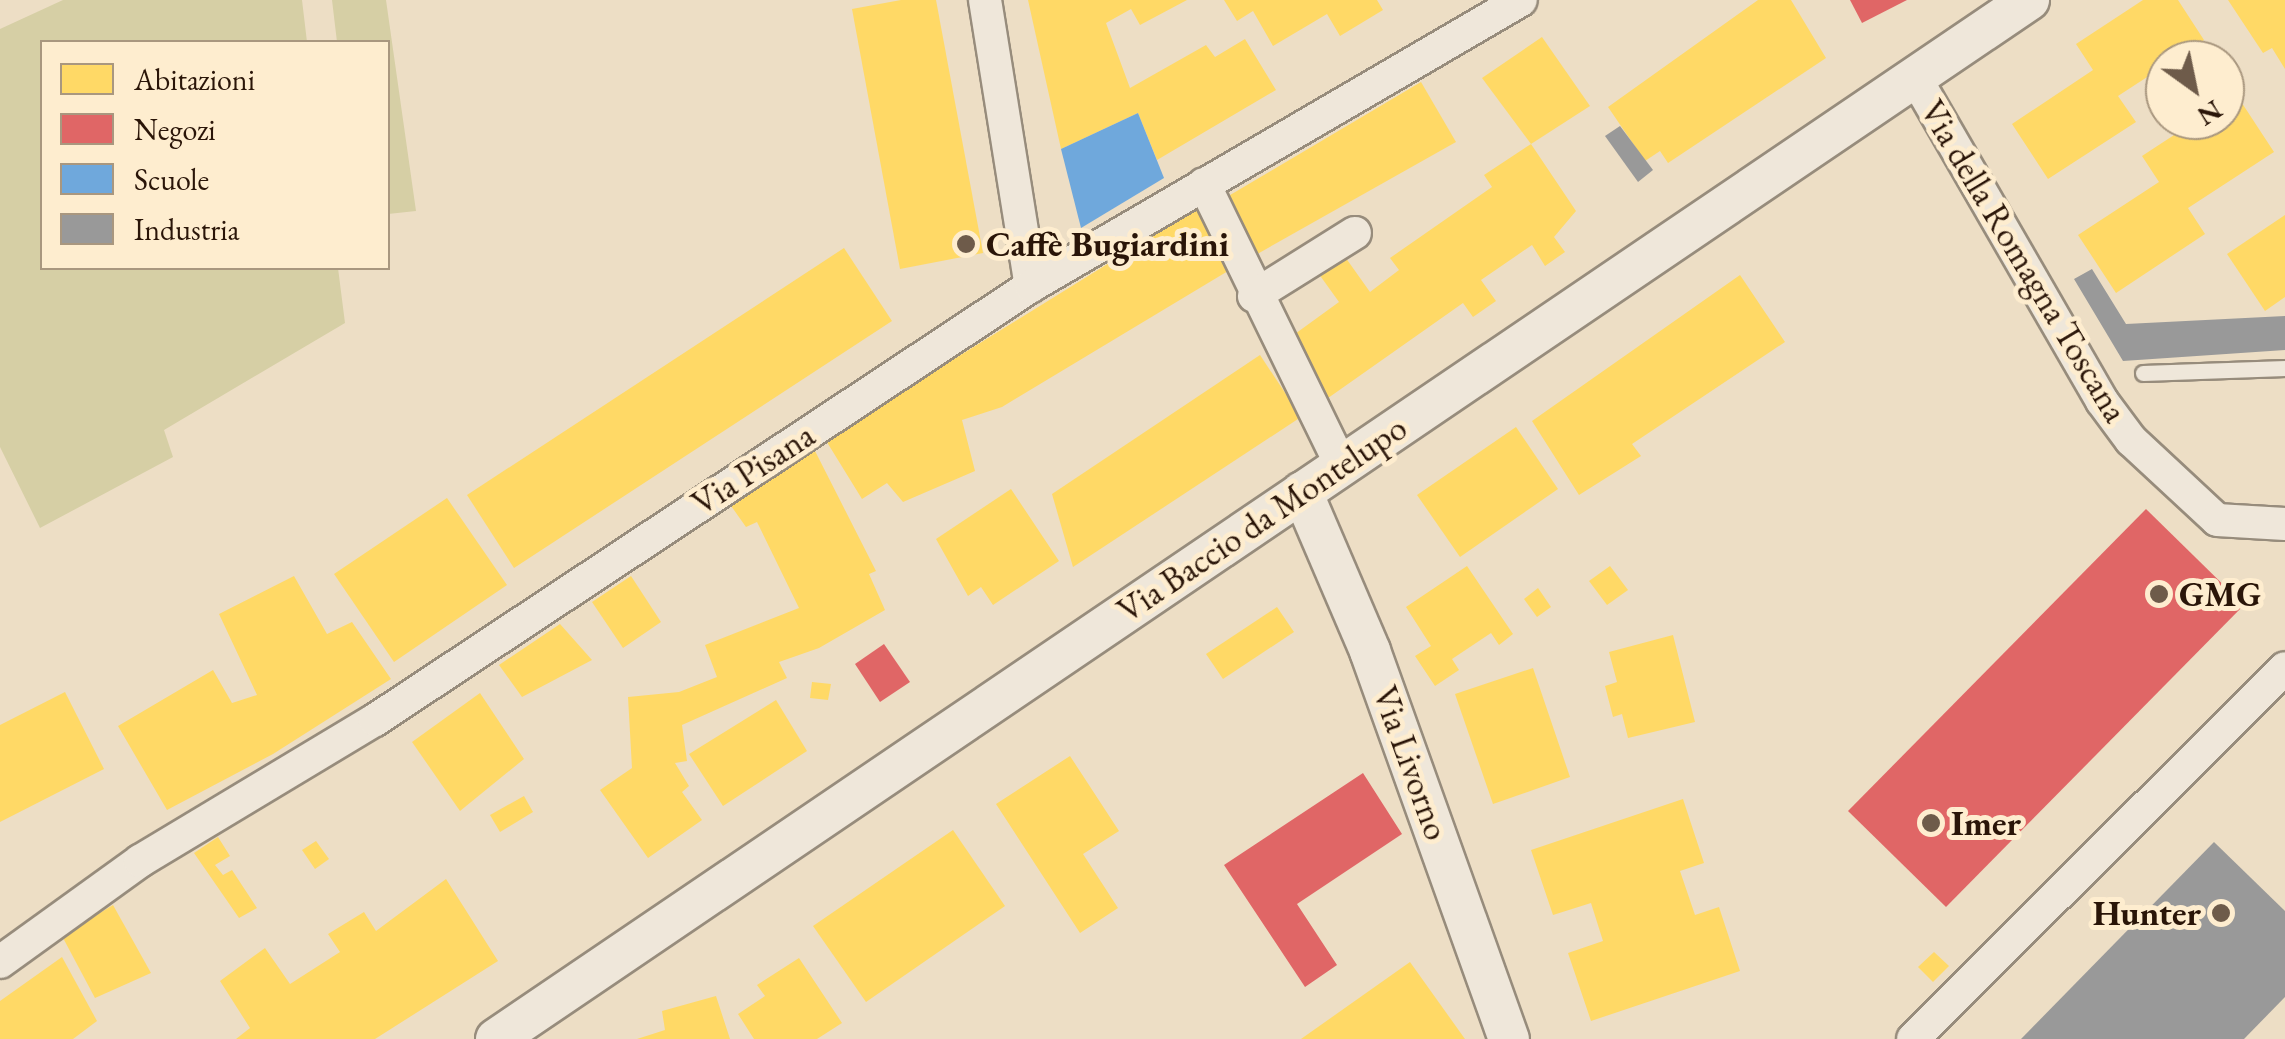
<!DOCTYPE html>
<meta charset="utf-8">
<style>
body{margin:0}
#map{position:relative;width:2285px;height:1039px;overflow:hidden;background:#eddec5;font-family:"EB Garamond",serif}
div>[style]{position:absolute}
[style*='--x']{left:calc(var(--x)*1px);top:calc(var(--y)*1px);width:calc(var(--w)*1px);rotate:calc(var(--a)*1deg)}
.green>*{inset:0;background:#d6cfa5}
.homes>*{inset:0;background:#ffd966}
.shops>*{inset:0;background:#e06666}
.schools>*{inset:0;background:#6fa8dc}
.industry>*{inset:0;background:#999}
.roads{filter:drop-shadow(2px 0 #978c7c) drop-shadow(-2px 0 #978c7c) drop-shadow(0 2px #978c7c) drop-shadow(0 -2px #978c7c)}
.service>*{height:15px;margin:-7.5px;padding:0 7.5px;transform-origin:7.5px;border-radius:7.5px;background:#efe7da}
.minor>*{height:32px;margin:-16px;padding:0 16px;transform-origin:16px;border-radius:16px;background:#efe7da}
.tertiary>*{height:40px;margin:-20px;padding:0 20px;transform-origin:20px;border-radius:20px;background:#efe7da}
.dots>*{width:28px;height:28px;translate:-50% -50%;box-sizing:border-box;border:5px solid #feedcf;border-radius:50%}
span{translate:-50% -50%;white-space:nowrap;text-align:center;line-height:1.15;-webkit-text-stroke:10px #feedcf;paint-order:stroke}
.poi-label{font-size:35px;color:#2a1508;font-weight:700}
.left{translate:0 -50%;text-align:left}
.right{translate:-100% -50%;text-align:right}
.street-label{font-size:35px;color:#2a1508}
.legend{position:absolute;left:40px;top:40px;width:350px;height:230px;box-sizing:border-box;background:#feedcf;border:2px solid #a9977f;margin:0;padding:12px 18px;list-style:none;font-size:30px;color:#2a1508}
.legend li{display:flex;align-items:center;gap:20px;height:50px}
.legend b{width:50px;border:2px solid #a9977f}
.north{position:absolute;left:2145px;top:40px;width:100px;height:100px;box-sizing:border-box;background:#feedcf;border:2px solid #a9977f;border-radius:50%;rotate:147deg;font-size:28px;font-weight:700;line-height:40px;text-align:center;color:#2a1508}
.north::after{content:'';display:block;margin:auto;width:35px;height:45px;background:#6e5b4a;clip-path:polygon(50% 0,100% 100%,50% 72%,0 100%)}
</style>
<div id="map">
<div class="green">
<i style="clip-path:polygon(63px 0,302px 0,307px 42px,42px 42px,42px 268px,338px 268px,345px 323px,164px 430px,173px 457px,40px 528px,0 447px,0 29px)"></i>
<i style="clip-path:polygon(332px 0,386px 0,416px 211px,388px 214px,388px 42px,337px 42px)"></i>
</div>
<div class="homes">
<i style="clip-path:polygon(901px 0,936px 0,983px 253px,900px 269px,852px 9px)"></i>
<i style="clip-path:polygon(1028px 0,1187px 0,1140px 25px,1131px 9px,1106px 23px,1130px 88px,1206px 45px,1215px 57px,1245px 39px,1276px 90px,1157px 160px,1138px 113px,1061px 149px)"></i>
<i style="clip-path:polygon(1224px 0,1377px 0,1383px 10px,1340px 36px,1327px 14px,1273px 46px,1253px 11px,1237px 21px)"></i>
<i style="clip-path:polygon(1758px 0,1791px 0,1826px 58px,1668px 163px,1660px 151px,1645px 161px,1608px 107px)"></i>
<i style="clip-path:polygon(2143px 0,2178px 0,2204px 40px,2118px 96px,2136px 122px,2048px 179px,2012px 124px,2093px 70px,2076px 44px)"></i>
<i style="clip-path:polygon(2228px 0,2285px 0,2285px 69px,2272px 48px,2263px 53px)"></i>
<i style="clip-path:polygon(1542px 37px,1590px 106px,1531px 144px,1482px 78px)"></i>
<i style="clip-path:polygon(1421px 82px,1456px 142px,1252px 257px,1220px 201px)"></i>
<i style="clip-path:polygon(2236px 94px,2274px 152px,2188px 208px,2205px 234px,2116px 293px,2078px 235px,2159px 182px,2142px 156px,2197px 120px,2225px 120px,2225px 101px)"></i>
<i style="clip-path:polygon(1531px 144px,1576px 211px,1554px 237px,1565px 252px,1545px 266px,1532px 245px,1481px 280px,1496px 301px,1473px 317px,1463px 303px,1321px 403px,1288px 339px,1339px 302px,1316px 270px,1343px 254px,1370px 292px,1399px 270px,1390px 258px,1492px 187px,1484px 175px)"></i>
<i style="clip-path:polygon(1206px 203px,1233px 268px,1002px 407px,962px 420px,975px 471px,903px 502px,887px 483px,862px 499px,825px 439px)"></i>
<i style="clip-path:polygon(2285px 215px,2285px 297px,2265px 311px,2227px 254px)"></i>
<i style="clip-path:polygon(844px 248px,892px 321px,514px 568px,467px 495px)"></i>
<i style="clip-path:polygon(1740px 275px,1785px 342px,1632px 444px,1641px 456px,1579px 495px,1532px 421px)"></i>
<i style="clip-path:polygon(1260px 355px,1301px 417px,1073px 567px,1052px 494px)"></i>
<i style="clip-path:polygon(1516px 427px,1558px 489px,1460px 557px,1417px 495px)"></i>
<i style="clip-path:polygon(814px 449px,876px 571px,869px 574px,885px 610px,819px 648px,779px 662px,787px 678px,682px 725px,687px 761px,675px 763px,689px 786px,682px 792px,702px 820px,648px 858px,600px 790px,632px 768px,628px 697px,679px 692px,717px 677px,705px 645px,799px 608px,757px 522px,746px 527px,729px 503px)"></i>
<i style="clip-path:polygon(1011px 489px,1059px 561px,993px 605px,981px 587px,968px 596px,936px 539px)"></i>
<i style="clip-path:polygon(447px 498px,507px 585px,394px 662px,334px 574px)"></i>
<i style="clip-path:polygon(1467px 566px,1513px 634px,1499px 645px,1491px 633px,1452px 659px,1459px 670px,1435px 686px,1415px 656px,1431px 646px,1406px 607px)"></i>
<i style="clip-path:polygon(1610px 566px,1628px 590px,1607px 605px,1589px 581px)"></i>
<i style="clip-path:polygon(294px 576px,327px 634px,352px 622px,391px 679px,273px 754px,167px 810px,118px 726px,213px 670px,232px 703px,257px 695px,219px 614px)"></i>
<i style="clip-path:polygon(631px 576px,661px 622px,623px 648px,592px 602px)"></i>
<i style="clip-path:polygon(1538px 588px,1551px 607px,1537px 617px,1524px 599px)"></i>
<i style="clip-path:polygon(1277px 607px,1294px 632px,1223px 679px,1206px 654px)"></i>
<i style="clip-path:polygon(560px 624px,592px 660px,522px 697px,499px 665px)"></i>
<i style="clip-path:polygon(1673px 635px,1695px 722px,1628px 738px,1622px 714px,1613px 717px,1605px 686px,1617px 682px,1609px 652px)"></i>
<i style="clip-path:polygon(1533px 668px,1570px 777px,1493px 804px,1455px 694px)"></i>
<i style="clip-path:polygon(812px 682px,831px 684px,828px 700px,810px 698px)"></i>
<i style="clip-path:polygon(65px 692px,104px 769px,0 822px,0 725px)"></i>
<i style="clip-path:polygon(480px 693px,524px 759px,460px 811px,412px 742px)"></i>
<i style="clip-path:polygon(776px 700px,807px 751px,723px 806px,689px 754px)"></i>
<i style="clip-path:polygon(1070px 756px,1119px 831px,1083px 854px,1118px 908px,1080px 933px,996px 804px)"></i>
<i style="clip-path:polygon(524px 796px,533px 812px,500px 832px,490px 815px)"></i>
<i style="clip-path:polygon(1683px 799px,1704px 863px,1680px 871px,1695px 915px,1719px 907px,1740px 971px,1591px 1021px,1568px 953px,1603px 941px,1591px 903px,1553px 915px,1531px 850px)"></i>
<i style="clip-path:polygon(953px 830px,1005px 906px,866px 1002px,813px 926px)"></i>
<i style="clip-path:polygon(218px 837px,230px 856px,215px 865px,223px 875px,232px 870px,257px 908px,239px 918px,194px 853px)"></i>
<i style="clip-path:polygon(316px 841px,329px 859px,315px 869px,302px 850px)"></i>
<i style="clip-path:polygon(446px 879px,498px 961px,375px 1039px,236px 1039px,250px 1028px,220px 981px,265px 948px,290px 984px,340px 952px,328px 934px,364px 912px,376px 931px)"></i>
<i style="clip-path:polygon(113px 905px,151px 973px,95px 998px,62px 936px)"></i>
<i style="clip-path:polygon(1934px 952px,1949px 966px,1933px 982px,1918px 967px)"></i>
<i style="clip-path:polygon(62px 957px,97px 1021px,73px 1039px,0 1039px,0 1001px)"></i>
<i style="clip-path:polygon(799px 958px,842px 1023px,817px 1039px,754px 1039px,738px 1014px,765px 996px,757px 985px)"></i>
<i style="clip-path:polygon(1410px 962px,1465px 1039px,1301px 1039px)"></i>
<i style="clip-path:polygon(716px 996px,730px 1039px,637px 1039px,665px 1030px,662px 1011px)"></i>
</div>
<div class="shops">
<i style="clip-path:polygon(1850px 0,1907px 0,1862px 23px)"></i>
<i style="clip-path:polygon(2146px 509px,2244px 605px,1946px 907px,1848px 811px)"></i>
<i style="clip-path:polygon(884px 644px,910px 682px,880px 702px,855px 664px)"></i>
<i style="clip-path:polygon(1363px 773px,1402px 834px,1297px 904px,1337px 965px,1305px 987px,1224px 865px)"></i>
</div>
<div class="schools">
<i style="clip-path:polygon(1138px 113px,1164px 178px,1081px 228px,1061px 149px)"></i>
</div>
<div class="industry">
<i style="clip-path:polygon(1620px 126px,1653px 170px,1638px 182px,1605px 136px)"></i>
<i style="clip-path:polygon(2092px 269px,2126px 324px,2285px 316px,2285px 350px,2123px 361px,2074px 279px)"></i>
<i style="clip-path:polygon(2214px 842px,2285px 911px,2285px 997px,2244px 1039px,2021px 1039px)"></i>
</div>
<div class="roads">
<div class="service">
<i style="--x:2143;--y:373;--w:142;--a:-2"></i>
</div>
<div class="minor">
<i style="--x:985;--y:0;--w:290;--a:80.9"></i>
<i style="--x:1915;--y:77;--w:374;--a:60"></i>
<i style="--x:2102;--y:401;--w:49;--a:53.4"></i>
<i style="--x:2131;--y:440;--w:117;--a:42.9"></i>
<i style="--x:2217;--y:520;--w:68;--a:3.4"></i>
<i style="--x:1204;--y:184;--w:313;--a:64"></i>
<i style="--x:1254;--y:296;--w:119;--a:-32"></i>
<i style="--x:0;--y:962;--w:173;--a:-35.8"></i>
<i style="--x:140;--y:861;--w:274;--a:-31"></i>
<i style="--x:375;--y:720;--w:787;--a:-33.49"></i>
<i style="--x:1031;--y:286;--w:567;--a:-30.27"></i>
<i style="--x:1913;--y:1039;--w:525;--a:-44.92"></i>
</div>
<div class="tertiary">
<i style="--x:1302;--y:492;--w:173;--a:66.8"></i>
<i style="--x:1370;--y:651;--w:412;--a:70.3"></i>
<i style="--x:496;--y:1039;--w:1852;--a:-34.13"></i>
</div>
</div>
<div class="dots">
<i style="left:966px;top:244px;background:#6e5b4a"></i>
<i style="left:2159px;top:594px;background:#6e5b4a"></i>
<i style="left:1931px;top:823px;background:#6e5b4a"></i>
<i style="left:2221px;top:913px;background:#6e5b4a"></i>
</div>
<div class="poi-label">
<span class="left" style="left:986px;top:244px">Caffè Bugiardini</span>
<span class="left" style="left:2179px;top:594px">GMG</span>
<span class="left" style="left:1951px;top:823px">Imer</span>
<span class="right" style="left:2201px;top:913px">Hunter</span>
</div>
<div class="street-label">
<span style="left:2024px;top:261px;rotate:59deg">Via della Romagna Toscana</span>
<span style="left:753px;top:469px;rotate:-33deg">Via Pisana</span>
<span style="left:1262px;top:519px;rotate:-34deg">Via Baccio da Montelupo</span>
<span style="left:1411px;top:763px;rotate:70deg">Via Livorno</span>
</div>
<ul class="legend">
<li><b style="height:28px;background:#ffd966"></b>Abitazioni</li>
<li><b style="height:28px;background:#e06666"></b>Negozi</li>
<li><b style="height:28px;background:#6fa8dc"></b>Scuole</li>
<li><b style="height:28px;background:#999"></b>Industria</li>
</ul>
<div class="north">N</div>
</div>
